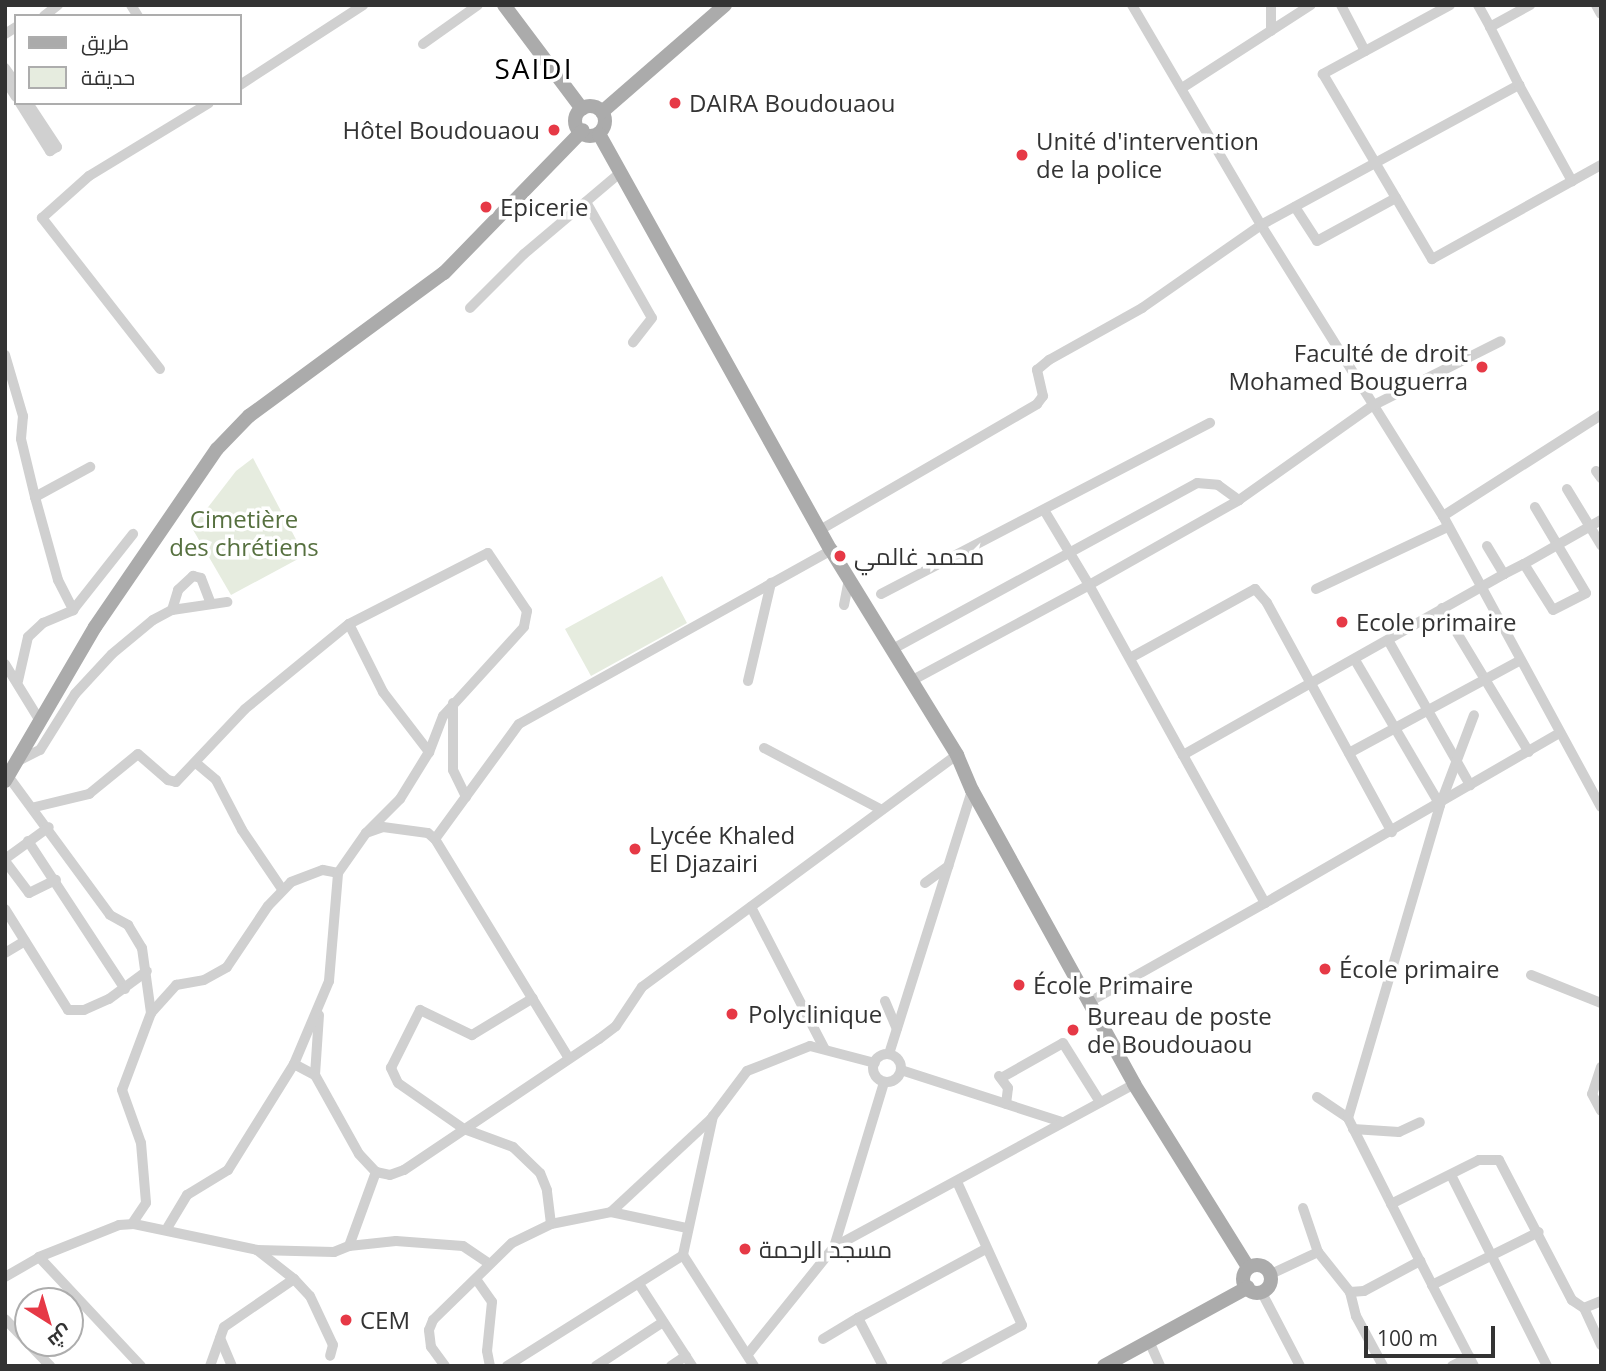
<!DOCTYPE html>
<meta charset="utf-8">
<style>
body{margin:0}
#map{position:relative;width:1606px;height:1371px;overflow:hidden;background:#fff;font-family:"Open Sans",Cairo,sans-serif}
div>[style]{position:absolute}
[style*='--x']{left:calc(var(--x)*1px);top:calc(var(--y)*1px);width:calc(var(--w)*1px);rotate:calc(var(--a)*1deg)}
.green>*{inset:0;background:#e6ecdf}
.minor>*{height:10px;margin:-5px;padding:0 5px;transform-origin:5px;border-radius:5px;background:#d0d0d0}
.minor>.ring{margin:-5px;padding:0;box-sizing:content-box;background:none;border:10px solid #d0d0d0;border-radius:50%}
.major>*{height:14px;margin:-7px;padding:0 7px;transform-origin:7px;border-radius:7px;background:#ababab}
.major>.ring{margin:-7px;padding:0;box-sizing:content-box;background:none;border:14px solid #ababab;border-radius:50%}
.dots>*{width:19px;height:19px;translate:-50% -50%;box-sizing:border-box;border:4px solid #fff;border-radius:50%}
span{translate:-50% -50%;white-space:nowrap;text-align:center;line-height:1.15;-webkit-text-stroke:7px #fff;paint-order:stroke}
.poi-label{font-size:24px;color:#333}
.left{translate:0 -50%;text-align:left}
.right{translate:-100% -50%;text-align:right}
.park-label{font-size:24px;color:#56703f}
.quarter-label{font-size:28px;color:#000;letter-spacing:2px}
.frame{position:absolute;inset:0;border:7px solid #333;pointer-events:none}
.legend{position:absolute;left:14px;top:14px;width:228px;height:91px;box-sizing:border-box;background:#fff;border:2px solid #adadad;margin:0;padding:9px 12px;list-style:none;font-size:21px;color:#333}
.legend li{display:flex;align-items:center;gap:14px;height:35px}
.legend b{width:35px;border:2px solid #adadad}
.north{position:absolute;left:14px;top:1287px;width:70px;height:70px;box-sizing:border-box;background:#fff;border:2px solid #adadad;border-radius:50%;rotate:143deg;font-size:19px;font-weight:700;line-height:28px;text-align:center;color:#333}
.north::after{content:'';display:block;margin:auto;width:24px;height:32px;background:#e63946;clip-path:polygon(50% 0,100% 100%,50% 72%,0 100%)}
.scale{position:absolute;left:1364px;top:1326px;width:131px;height:32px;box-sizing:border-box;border:4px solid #333;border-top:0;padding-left:9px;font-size:21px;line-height:24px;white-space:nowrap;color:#333;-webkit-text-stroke:5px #fff;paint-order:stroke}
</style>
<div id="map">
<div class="green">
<i style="clip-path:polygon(253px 458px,300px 547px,298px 559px,231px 595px,192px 528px,236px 471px)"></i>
<i style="clip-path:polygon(662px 576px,687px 623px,591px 676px,565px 629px)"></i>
</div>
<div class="minor">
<i style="--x:131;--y:5;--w:13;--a:58"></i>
<i style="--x:1132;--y:5;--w:255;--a:59.6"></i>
<i style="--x:1261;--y:225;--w:343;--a:58"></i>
<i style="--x:1443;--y:516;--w:331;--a:61.5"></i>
<i style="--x:1271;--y:5;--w:26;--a:90"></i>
<i style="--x:1341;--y:5;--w:52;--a:62.4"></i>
<i style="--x:1450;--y:5;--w:145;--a:151.5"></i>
<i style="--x:1323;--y:74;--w:215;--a:59.5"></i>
<i style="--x:1432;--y:259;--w:193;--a:-29.1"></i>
<i style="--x:1478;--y:5;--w:25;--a:61"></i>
<i style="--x:1596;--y:5;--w:10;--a:61"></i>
<i style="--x:44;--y:16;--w:18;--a:-38"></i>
<i style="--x:5;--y:34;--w:13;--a:-32"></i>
<i style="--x:423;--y:44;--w:67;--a:-35.3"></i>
<i style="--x:5;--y:68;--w:19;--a:55"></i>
<i style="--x:5;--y:80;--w:20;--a:57"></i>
<i style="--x:240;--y:85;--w:147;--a:-33"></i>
<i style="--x:1519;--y:85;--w:110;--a:61.1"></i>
<i style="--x:1182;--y:88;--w:153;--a:-32.8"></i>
<i style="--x:20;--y:103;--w:57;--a:58"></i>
<i style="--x:50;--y:151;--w:8;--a:-30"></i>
<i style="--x:57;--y:147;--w:53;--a:-123.4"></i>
<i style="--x:586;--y:202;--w:133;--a:60.4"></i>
<i style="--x:652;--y:318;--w:31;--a:128"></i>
<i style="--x:1295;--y:207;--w:40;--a:57.1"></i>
<i style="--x:1317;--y:241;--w:90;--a:-28.6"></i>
<i style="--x:470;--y:308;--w:76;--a:-45"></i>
<i style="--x:524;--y:254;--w:127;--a:-40.2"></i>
<i style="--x:5;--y:355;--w:64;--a:73.6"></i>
<i style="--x:23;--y:416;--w:23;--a:95"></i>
<i style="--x:21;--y:439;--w:60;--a:76.4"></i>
<i style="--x:35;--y:497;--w:86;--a:74.5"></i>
<i style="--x:58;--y:580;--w:34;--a:63"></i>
<i style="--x:160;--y:369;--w:192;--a:-128"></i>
<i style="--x:42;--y:218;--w:63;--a:-41.8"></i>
<i style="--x:89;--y:176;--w:140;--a:-31.3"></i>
<i style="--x:1596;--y:471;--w:9;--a:54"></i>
<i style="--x:1567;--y:489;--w:66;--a:58.7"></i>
<i style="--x:35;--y:497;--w:63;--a:-28.6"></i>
<i style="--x:1044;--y:510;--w:87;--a:59"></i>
<i style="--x:1089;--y:585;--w:172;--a:-29.5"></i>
<i style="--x:1239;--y:500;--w:163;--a:-35.3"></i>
<i style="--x:1372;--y:406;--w:144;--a:-26.7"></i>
<i style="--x:1443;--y:516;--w:188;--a:-32.6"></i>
<i style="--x:820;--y:530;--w:251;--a:-30.1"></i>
<i style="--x:1037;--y:404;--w:10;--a:-53"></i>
<i style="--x:1043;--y:396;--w:27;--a:-103"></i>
<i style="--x:1037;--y:370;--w:16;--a:-40"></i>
<i style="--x:1049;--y:360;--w:107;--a:-29.2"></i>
<i style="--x:1142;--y:308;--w:145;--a:-34.9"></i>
<i style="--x:1261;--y:225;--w:294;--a:-28.5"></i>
<i style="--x:1519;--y:85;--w:65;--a:-116.6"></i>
<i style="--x:1490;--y:27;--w:46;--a:-28.8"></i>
<i style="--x:1487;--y:546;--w:33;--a:59"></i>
<i style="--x:1504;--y:574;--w:22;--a:-27"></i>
<i style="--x:1524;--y:564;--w:54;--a:57.8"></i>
<i style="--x:1553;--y:610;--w:37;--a:-27"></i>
<i style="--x:1586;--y:593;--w:100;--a:-120.7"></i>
<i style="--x:1524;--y:564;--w:89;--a:-29.7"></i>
<i style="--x:1316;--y:589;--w:146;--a:-25.2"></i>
<i style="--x:881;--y:594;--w:371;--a:-27.5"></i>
<i style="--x:844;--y:605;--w:25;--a:-79"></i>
<i style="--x:1442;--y:608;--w:168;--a:58.9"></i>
<i style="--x:172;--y:610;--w:21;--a:-73"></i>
<i style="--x:178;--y:590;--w:21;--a:-43"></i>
<i style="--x:193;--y:576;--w:8;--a:14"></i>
<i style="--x:201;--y:578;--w:26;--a:69"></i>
<i style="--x:349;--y:624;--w:76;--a:63.4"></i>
<i style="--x:383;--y:692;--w:76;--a:52.5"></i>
<i style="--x:1388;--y:640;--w:167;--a:60.5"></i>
<i style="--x:891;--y:650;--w:349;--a:-28.6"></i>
<i style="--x:1197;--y:483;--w:21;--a:5"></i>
<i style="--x:1218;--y:485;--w:26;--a:36"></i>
<i style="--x:1130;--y:658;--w:143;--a:-28.9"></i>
<i style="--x:1255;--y:589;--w:18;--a:49"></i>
<i style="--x:1267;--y:603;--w:261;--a:61.4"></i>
<i style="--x:1355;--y:660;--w:168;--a:59.6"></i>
<i style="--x:5;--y:664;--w:67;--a:58.4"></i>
<i style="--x:18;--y:681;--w:45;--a:-77.2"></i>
<i style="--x:28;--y:637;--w:21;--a:-43"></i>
<i style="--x:43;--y:623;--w:33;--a:-23"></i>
<i style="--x:73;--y:610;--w:97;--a:-51.7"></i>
<i style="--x:748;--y:681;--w:101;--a:-76.8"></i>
<i style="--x:911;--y:681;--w:202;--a:-28.3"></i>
<i style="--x:1089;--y:585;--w:194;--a:61.1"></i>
<i style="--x:1183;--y:755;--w:369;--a:-29.4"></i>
<i style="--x:453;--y:703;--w:67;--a:90"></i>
<i style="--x:453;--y:770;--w:30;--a:64"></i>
<i style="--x:764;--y:748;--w:133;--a:27.7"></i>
<i style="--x:1349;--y:753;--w:193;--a:-28.4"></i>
<i style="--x:16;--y:762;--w:27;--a:-27"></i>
<i style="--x:40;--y:750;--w:66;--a:-58"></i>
<i style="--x:75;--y:694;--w:54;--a:-47.2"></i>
<i style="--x:112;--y:654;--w:53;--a:-39.7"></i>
<i style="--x:153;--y:620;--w:21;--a:-28"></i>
<i style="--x:172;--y:610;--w:56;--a:-8.3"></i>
<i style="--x:196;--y:763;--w:26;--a:40"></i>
<i style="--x:216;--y:780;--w:56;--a:62.5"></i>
<i style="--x:242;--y:830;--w:71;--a:55.9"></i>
<i style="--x:8;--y:776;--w:172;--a:53.7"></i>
<i style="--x:110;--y:915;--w:21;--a:29"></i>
<i style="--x:128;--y:925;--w:27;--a:59"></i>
<i style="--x:142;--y:948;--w:66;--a:82.1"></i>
<i style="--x:151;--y:1013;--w:82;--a:110.6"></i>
<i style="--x:122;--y:1090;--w:56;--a:70.3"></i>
<i style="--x:141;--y:1143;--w:60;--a:85.2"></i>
<i style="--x:146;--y:1203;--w:25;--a:124"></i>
<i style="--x:35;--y:807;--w:56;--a:-13.5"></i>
<i style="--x:89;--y:794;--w:63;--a:-39.2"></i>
<i style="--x:138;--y:754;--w:40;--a:41"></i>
<i style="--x:168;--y:780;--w:8;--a:14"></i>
<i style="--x:176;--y:782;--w:100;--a:-46.6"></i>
<i style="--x:245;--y:709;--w:134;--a:-39.3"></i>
<i style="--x:349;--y:624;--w:156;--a:-27.1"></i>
<i style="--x:488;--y:553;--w:70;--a:56.1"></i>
<i style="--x:527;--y:611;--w:16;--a:101"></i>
<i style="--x:524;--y:627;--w:120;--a:132.3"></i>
<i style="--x:443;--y:716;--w:39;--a:111"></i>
<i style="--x:429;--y:752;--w:55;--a:121.7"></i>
<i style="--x:400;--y:799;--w:48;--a:135"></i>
<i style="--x:435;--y:839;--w:142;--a:-53.9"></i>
<i style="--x:519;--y:724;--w:357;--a:-29.1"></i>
<i style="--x:28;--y:841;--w:177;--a:56.8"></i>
<i style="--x:5;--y:859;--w:54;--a:-36"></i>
<i style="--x:5;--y:861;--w:40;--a:53"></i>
<i style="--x:29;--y:893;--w:30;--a:-26"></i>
<i style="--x:925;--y:883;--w:29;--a:-36"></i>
<i style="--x:1265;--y:903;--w:340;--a:-30"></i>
<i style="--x:751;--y:907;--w:159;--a:62.6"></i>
<i style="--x:5;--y:909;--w:119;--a:58"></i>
<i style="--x:68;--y:1010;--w:16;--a:0"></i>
<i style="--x:84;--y:1010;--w:27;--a:-24"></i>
<i style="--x:109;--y:999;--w:47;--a:-36.4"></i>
<i style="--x:5;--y:953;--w:23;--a:-31"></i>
<i style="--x:1531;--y:975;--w:75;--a:21.8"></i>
<i style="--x:885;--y:1001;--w:30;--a:67"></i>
<i style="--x:1091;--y:1001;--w:200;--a:-29.4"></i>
<i style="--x:1265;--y:903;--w:169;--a:-119"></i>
<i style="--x:151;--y:1013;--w:38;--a:-48"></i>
<i style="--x:176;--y:985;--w:28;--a:-10"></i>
<i style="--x:204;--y:980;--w:26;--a:-29"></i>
<i style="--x:227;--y:967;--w:73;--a:-56.1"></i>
<i style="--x:268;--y:906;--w:33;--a:-46"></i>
<i style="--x:291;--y:882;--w:34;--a:-21"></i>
<i style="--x:323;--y:870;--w:15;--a:11"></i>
<i style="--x:889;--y:1054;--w:277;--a:-72.5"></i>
<i class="ring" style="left:873px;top:1054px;width:18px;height:18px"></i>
<i style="--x:294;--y:1064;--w:24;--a:28"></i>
<i style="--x:315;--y:1075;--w:90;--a:60.9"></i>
<i style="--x:359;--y:1154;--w:25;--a:47"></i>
<i style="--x:376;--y:1172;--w:14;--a:12"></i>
<i style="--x:390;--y:1175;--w:15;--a:-20"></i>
<i style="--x:404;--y:1170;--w:235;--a:-33.9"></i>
<i style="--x:599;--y:1039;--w:21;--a:-37"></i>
<i style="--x:616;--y:1026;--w:47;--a:-56.3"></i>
<i style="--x:642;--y:987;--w:391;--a:-36.4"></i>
<i style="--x:1601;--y:1067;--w:28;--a:108"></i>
<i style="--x:1592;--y:1094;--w:19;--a:62"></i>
<i style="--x:901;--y:1070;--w:169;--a:17.9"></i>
<i style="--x:315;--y:1075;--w:60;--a:-86.2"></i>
<i style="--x:999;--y:1076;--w:15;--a:53"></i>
<i style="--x:1008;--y:1088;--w:16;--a:97"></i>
<i style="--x:1001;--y:1078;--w:71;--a:-29.4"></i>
<i style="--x:1063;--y:1043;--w:70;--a:57.9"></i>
<i style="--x:1317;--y:1097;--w:37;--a:34"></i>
<i style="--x:1348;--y:1118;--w:160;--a:63.3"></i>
<i style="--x:713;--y:1116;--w:142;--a:102.2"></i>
<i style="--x:683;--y:1255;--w:132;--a:57.4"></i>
<i style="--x:1348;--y:1118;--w:326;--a:-73.6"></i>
<i style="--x:1440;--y:805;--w:96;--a:-69.3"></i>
<i style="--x:1353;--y:1129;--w:46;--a:3.7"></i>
<i style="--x:1399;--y:1132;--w:23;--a:-25"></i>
<i style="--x:1451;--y:1175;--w:214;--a:63.3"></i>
<i style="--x:1391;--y:1204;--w:98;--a:-26.6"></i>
<i style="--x:1479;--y:1160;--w:20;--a:0"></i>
<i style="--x:1499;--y:1160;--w:158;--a:62.5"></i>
<i style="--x:1572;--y:1300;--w:14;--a:34"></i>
<i style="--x:1584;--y:1308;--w:18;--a:-22"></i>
<i style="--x:1303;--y:1208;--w:46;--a:71.2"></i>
<i style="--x:611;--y:1212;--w:78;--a:11.9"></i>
<i style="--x:551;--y:1224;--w:61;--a:-11.3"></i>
<i style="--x:611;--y:1212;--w:137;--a:-42.9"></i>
<i style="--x:711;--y:1119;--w:60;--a:-53.1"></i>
<i style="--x:747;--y:1071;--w:68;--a:-21.6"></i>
<i style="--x:810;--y:1046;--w:67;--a:14.7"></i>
<i style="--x:166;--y:1230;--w:41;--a:-59"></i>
<i style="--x:187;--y:1195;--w:48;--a:-31.4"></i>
<i style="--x:228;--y:1170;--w:125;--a:-58.1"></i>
<i style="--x:294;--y:1064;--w:90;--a:-67.1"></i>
<i style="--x:329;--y:981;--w:108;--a:-85.2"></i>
<i style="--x:338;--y:873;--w:49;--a:-55"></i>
<i style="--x:366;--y:833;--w:18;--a:-19"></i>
<i style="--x:383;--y:827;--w:45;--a:7.6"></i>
<i style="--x:428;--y:833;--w:9;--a:41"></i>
<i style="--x:435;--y:839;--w:255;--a:58.6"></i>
<i style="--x:349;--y:1246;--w:47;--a:-6.1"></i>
<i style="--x:396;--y:1241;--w:67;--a:4.3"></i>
<i style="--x:463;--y:1246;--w:32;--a:34"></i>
<i style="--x:834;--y:1247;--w:341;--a:-28.5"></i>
<i style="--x:257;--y:1250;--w:77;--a:1.5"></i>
<i style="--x:334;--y:1252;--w:16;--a:-22"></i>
<i style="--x:349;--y:1246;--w:79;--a:-70"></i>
<i style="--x:39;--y:1257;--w:149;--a:46.9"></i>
<i style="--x:1271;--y:1274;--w:52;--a:-25.1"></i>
<i style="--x:1318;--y:1252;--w:51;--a:51.3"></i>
<i style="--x:1350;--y:1292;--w:14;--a:-4"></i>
<i style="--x:1364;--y:1291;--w:64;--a:-28.2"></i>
<i style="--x:1420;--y:1261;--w:27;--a:63"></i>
<i style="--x:1432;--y:1285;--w:119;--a:-26.4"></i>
<i style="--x:5;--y:1277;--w:39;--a:-30"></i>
<i style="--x:39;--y:1257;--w:86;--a:-21.8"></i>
<i style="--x:119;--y:1225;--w:15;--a:-4"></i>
<i style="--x:134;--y:1224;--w:126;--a:11.9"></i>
<i style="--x:257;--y:1250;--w:47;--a:38.1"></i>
<i style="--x:294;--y:1279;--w:85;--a:145.6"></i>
<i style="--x:224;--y:1327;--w:41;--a:109.7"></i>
<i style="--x:294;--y:1279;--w:23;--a:47"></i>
<i style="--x:310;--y:1296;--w:54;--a:64.9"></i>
<i style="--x:333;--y:1345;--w:11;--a:105"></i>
<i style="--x:476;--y:1279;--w:28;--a:55"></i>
<i style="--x:492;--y:1302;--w:49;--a:95.8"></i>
<i style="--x:487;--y:1351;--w:15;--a:79"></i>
<i style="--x:639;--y:1284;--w:98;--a:57.1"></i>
<i style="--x:1432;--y:1285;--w:91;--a:62.6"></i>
<i style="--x:1350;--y:1292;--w:25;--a:76"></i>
<i style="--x:1356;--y:1316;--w:57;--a:61.6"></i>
<i style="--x:1262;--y:1293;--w:82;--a:62.5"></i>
<i style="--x:1584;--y:1308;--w:41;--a:65.3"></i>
<i style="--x:5;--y:1319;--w:33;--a:46"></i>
<i style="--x:220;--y:1338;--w:30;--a:67"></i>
<i style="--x:823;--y:1339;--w:41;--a:-31"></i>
<i style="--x:1149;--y:1341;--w:27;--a:66"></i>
<i style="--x:28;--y:1343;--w:32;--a:46"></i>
<i style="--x:748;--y:1354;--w:137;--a:-51.2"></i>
<i style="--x:834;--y:1247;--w:172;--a:-73.1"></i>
<i style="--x:445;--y:1366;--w:24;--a:-126"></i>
<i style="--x:431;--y:1347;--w:17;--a:-97"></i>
<i style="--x:429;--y:1330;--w:11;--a:-68"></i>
<i style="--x:433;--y:1320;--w:110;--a:-44.3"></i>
<i style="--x:512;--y:1243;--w:43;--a:-26"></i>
<i style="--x:551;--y:1224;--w:34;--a:-97"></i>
<i style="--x:547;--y:1190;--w:18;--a:-112"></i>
<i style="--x:540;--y:1173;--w:37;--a:-136"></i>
<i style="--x:513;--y:1147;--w:52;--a:-159.8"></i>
<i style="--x:464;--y:1129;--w:80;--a:-145.1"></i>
<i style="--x:398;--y:1083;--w:17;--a:-115"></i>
<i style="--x:391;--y:1068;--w:65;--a:-63.4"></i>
<i style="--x:420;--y:1010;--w:58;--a:25.7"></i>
<i style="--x:472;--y:1035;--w:71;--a:-31.2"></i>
<i style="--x:507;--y:1366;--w:208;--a:-32.2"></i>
<i style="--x:596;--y:1366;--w:80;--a:-33.3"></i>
<i style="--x:671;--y:1366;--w:18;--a:-34"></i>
<i style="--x:883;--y:1366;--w:54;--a:-117.5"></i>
<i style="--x:858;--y:1318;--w:143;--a:-28.4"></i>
<i style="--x:946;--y:1366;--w:86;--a:-28.3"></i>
<i style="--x:1022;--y:1325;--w:157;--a:-114.4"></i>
<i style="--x:1452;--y:1366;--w:20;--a:-27"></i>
</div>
<div class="major">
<i style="--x:504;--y:5;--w:130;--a:53.1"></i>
<i class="ring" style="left:575px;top:106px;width:16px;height:16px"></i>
<i style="--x:602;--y:112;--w:163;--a:-41"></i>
<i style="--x:599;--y:134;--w:476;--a:60.9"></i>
<i style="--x:831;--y:550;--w:241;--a:58.4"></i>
<i style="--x:957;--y:755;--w:38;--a:67"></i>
<i style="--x:972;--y:790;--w:336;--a:61.1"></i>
<i style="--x:1134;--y:1084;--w:216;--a:58.1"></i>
<i style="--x:5;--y:781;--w:178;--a:-59.7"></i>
<i style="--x:95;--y:627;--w:216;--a:-55.6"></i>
<i style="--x:217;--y:449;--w:46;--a:-45.9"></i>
<i style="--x:249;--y:416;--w:242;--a:-36.3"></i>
<i style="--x:444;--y:273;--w:199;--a:-45.8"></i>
<i class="ring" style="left:1243px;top:1265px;width:14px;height:14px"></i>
<i style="--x:1104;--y:1366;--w:164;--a:-28.7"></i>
</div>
<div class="dots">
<i style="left:675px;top:103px;background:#e63946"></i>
<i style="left:554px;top:130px;background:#e63946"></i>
<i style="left:1022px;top:155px;background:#e63946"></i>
<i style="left:486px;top:207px;background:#e63946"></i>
<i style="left:1482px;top:367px;background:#e63946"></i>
<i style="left:840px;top:556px;background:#e63946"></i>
<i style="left:1342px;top:622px;background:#e63946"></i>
<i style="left:635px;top:849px;background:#e63946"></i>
<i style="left:1325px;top:969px;background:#e63946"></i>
<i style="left:1019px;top:985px;background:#e63946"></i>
<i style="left:732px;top:1014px;background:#e63946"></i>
<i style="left:1073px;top:1030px;background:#e63946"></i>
<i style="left:745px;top:1249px;background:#e63946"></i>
<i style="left:346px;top:1320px;background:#e63946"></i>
</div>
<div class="poi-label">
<span class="left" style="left:689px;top:103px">DAIRA Boudouaou</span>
<span class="right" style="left:540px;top:130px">Hôtel Boudouaou</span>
<span class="left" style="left:1036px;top:155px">Unité d'intervention<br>de la police</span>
<span class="left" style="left:500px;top:207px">Epicerie</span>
<span class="right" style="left:1468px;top:367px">Faculté de droit<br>Mohamed Bouguerra</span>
<span class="left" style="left:854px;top:556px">محمد غالمي</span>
<span class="left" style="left:1356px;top:622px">Ecole primaire</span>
<span class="left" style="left:649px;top:849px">Lycée Khaled<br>El Djazairi</span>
<span class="left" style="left:1339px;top:969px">École primaire</span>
<span class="left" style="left:1033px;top:985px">École Primaire</span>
<span class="left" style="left:748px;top:1014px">Polyclinique</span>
<span class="left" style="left:1087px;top:1030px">Bureau de poste<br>de Boudouaou</span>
<span class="left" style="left:759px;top:1249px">مسجد الرحمة</span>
<span class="left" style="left:360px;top:1320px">CEM</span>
</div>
<div class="park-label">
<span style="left:244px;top:533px">Cimetière<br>des chrétiens</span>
</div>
<div class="quarter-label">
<span style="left:534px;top:68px">SAIDI</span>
</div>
<div class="frame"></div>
<ul class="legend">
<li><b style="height:9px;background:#ababab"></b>طريق</li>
<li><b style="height:19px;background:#e6ecdf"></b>حديقة</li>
</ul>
<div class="north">ش</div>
<div class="scale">100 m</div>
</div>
